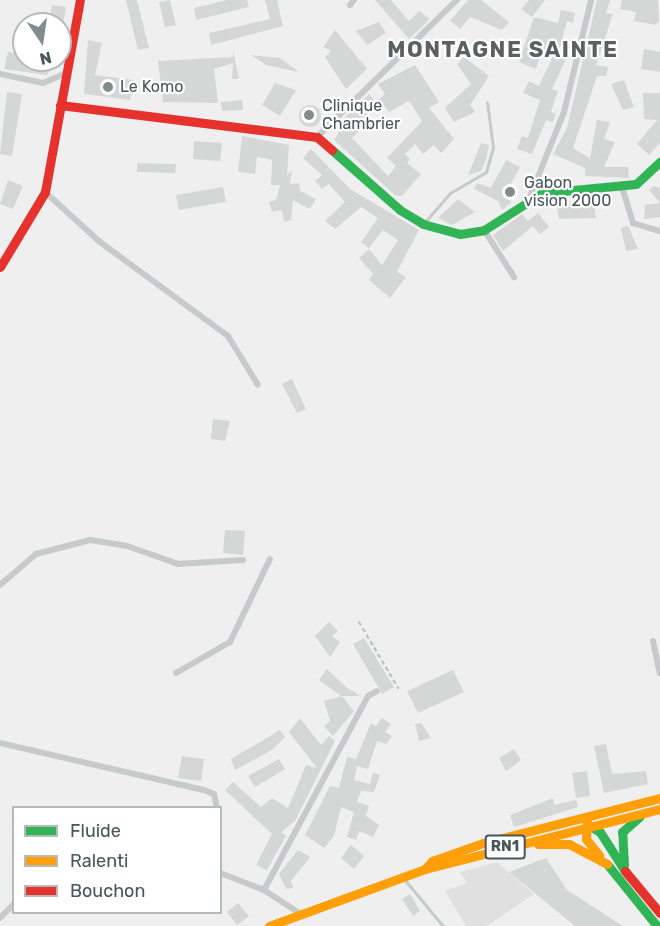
<!DOCTYPE html>
<style>
body{margin:0}
#map{position:relative;width:660px;height:926px;overflow:hidden;background:#efefef;font-family:Rubik,sans-serif}
div>[style]{position:absolute}
[style*='--x']{left:calc(var(--x)*1px);top:calc(var(--y)*1px);width:calc(var(--w)*1px);rotate:calc(var(--a)*1deg)}
.education>*{inset:0;background:#e1e0e1}
.building>*{inset:0;background:#d5d7d7}
.round{border-radius:50%}
.path>*{height:1.5px;margin-top:-0.75px;transform-origin:0;background:repeating-linear-gradient(90deg,#b6c3bc 0 4.5px,transparent 0 7.5px)}
.lane>*{height:3px;margin:-1.5px;padding:0 1.5px;transform-origin:1.5px;border-radius:1.5px;background:#c7cacb}
.street>*{height:6px;margin:-3px;padding:0 3px;transform-origin:3px;border-radius:3px;background:#c7cacb}
.fast>*{height:9px;margin:-4.5px;padding:0 4.5px;transform-origin:4.5px;border-radius:4.5px;background:#30b455}
.slow>*{height:9px;margin:-4.5px;padding:0 4.5px;transform-origin:4.5px;border-radius:4.5px;background:#ff9f0a}
.jam>*{height:9px;margin:-4.5px;padding:0 4.5px;transform-origin:4.5px;border-radius:4.5px;background:#e5322d}
.dots>*{width:16px;height:16px;translate:-50% -50%;box-sizing:border-box;border:3px solid #fff;border-radius:50%}
span{translate:-50% -50%;white-space:nowrap;text-align:center;line-height:1.15;-webkit-text-stroke:4.5px #fff;paint-order:stroke}
.shield-label span{padding:2px 4px;background:#fff;border:2px solid;border-radius:4px;-webkit-text-stroke-width:0}
.shield-label{font-size:15px;color:#46565b;font-weight:700}
.poi-label{font-size:16px;color:#46565b}
.left{translate:0 -50%;text-align:left}
.district-label{font-size:22px;color:#5b6063;font-weight:700;letter-spacing:1.5px}
.legend{position:absolute;left:12px;top:806px;width:210px;height:108px;box-sizing:border-box;background:#fff;border:2px solid #b5bbbd;margin:0;padding:8px 10px;list-style:none;font-size:18px;color:#46565b}
.legend li{display:flex;align-items:center;gap:12px;height:30px}
.legend b{width:30px;border:2px solid #b5bbbd}
.north{position:absolute;left:12px;top:12px;width:60px;height:60px;box-sizing:border-box;background:#fff;border:2px solid #b5bbbd;border-radius:50%;rotate:167deg;font-size:16px;font-weight:700;line-height:24px;text-align:center;color:#46565b}
.north::after{content:'';display:block;margin:auto;width:21px;height:27px;background:#818c8f;clip-path:polygon(50% 0,100% 100%,50% 72%,0 100%)}
</style>
<div id="map">
<div class="education">
<i style="clip-path:polygon(497px 862px,534px 894px,487px 926px,466px 926px,445px 891px,467px 883px,460px 872px)"></i>
</div>
<div class="building">
<i style="clip-path:polygon(126px 0,137px 0,149px 48px,138px 50px)"></i>
<i style="clip-path:polygon(170px 0,176px 25px,165px 27px,159px 2px)"></i>
<i style="clip-path:polygon(227px 0,247px 0,249px 7px,196px 20px,194px 8px)"></i>
<i style="clip-path:polygon(265px 0,277px 0,283px 26px,211px 45px,209px 33px,270px 19px)"></i>
<i style="clip-path:polygon(375px 0,391px 0,409px 21px,419px 11px,430px 19px,409px 39px)"></i>
<i style="clip-path:polygon(468px 0,481px 0,509px 22px,502px 30px,470px 17px,460px 29px,450px 21px)"></i>
<i style="clip-path:polygon(529px 0,545px 0,532px 17px,521px 9px)"></i>
<i style="clip-path:polygon(597px 0,610px 0,606px 13px,613px 14px,596px 65px,608px 67px,606px 76px,597px 76px,573px 148px,590px 158px,597px 120px,610px 122px,604px 139px,615px 142px,604px 167px,628px 167px,629px 178px,585px 176px,585px 168px,553px 154px,567px 128px)"></i>
<i style="clip-path:polygon(622px 0,658px 0,659px 21px,656px 25px,634px 21px,636px 12px,620px 9px)"></i>
<i style="clip-path:polygon(52px 5px,66px 7px,63px 24px,49px 24px)"></i>
<i style="clip-path:polygon(561px 10px,575px 13px,573px 23px,567px 21px,558px 55px,542px 51px,536px 69px,519px 62px,534px 17px,558px 23px)"></i>
<i style="clip-path:polygon(379px 22px,386px 33px,367px 45px,356px 31px)"></i>
<i style="clip-path:polygon(335px 30px,367px 69px,346px 89px,325px 57px,331px 51px,323px 47px)"></i>
<i style="clip-path:polygon(88px 40px,102px 43px,95px 75px,133px 80px,130px 100px,84px 94px)"></i>
<i style="clip-path:polygon(233px 49px,239px 79px,232px 79px,233px 63px,214px 69px,218px 103px,163px 102px,158px 61px,233px 57px)"></i>
<i style="clip-path:polygon(644px 49px,660px 52px,660px 72px,641px 69px)"></i>
<i style="clip-path:polygon(8px 52px,24px 54px,24px 60px,52px 60px,50px 69px,47px 75px,4px 69px)"></i>
<i style="clip-path:polygon(251px 55px,280px 58px,299px 72px,266px 65px)"></i>
<i style="clip-path:polygon(553px 56px,566px 59px,552px 89px,558px 91px,551px 112px,556px 114px,553px 122px,546px 120px,532px 154px,517px 149px,522px 136px,528px 138px,540px 100px,523px 93px,529px 81px,539px 86px)"></i>
<i style="clip-path:polygon(464px 57px,489px 76px,470px 105px,475px 112px,454px 122px,445px 108px,471px 84px,457px 64px)"></i>
<i style="clip-path:polygon(415px 65px,439px 102px,429px 108px,454px 139px,441px 153px,434px 145px,423px 154px,415px 144px,405px 154px,410px 159px,407px 163px,421px 174px,402px 196px,395px 195px,334px 140px,344px 124px,341px 121px,369px 94px,378px 105px,360px 120px,365px 125px,352px 138px,388px 176px,396px 166px,387px 158px,422px 121px,409px 101px,389px 112px,379px 99px,385px 94px,378px 84px)"></i>
<i style="clip-path:polygon(624px 80px,634px 107px,623px 110px,611px 84px)"></i>
<i style="clip-path:polygon(275px 83px,296px 90px,280px 116px,262px 105px)"></i>
<i style="clip-path:polygon(7px 92px,22px 94px,12px 156px,0 154px)"></i>
<i style="clip-path:polygon(643px 93px,660px 93px,660px 143px,649px 155px,637px 144px,657px 120px,644px 119px)"></i>
<i style="clip-path:polygon(242px 100px,243px 110px,222px 111px,221px 102px)"></i>
<i class="round" style="left:299px;top:105px;width:22px;height:22px"></i>
<i style="clip-path:polygon(242px 136px,289px 145px,287px 176px,292px 170px,290px 184px,299px 183px,300px 191px,316px 199px,310px 209px,293px 200px,291px 220px,284px 222px,282px 210px,272px 212px,269px 202px,276px 200px,280px 185px,271px 185px,272px 160px,257px 157px,255px 174px,238px 172px)"></i>
<i style="clip-path:polygon(194px 141px,222px 143px,220px 161px,193px 159px)"></i>
<i style="clip-path:polygon(481px 143px,489px 145px,486px 160px,481px 171px,468px 175px)"></i>
<i style="clip-path:polygon(311px 149px,350px 189px,419px 230px,397px 272px,406px 277px,390px 298px,369px 280px,373px 274px,359px 258px,369px 249px,382px 265px,398px 240px,383px 230px,369px 248px,361px 242px,378px 218px,361px 207px,335px 229px,325px 221px,345px 202px,329px 184px,322px 189px,315px 181px,322px 175px,303px 158px)"></i>
<i style="clip-path:polygon(506px 160px,520px 167px,504px 196px,512px 202px,502px 210px,498px 201px,474px 189px,477px 183px,491px 188px)"></i>
<i style="clip-path:polygon(137px 163px,176px 164px,175px 173px,137px 172px)"></i>
<i style="clip-path:polygon(8px 180px,23px 186px,13px 209px,0 204px)"></i>
<i style="clip-path:polygon(654px 186px,660px 188px,660px 217px,644px 219px,645px 205px,660px 203px,649px 190px)"></i>
<i style="clip-path:polygon(223px 187px,226px 202px,179px 210px,176px 195px)"></i>
<i style="clip-path:polygon(458px 199px,475px 212px,452px 225px,438px 218px)"></i>
<i style="clip-path:polygon(584px 201px,594px 202px,596px 218px,559px 219px,557px 207px)"></i>
<i style="clip-path:polygon(538px 213px,549px 227px,540px 234px,533px 226px,503px 251px,493px 235px,522px 214px,528px 221px)"></i>
<i style="clip-path:polygon(628px 226px,638px 249px,626px 251px,621px 228px)"></i>
<i style="clip-path:polygon(292px 379px,306px 409px,297px 413px,282px 384px)"></i>
<i style="clip-path:polygon(213px 419px,230px 421px,225px 441px,211px 439px)"></i>
<i style="clip-path:polygon(225px 530px,245px 531px,243px 555px,223px 553px)"></i>
<i style="clip-path:polygon(329px 622px,338px 631px,332px 636px,340px 642px,330px 657px,315px 636px)"></i>
<i style="clip-path:polygon(364px 638px,394px 687px,382px 694px,353px 644px)"></i>
<i style="clip-path:polygon(327px 669px,346px 687px,361px 696px,341px 696px,319px 680px)"></i>
<i style="clip-path:polygon(453px 670px,464px 692px,418px 713px,407px 691px)"></i>
<i style="clip-path:polygon(342px 696px,354px 711px,333px 736px,324px 726px,330px 721px,324px 701px)"></i>
<i style="clip-path:polygon(300px 718px,321px 745px,329px 736px,335px 741px,295px 821px,281px 832px,286px 836px,267px 870px,256px 865px,272px 834px,225px 790px,233px 782px,261px 807px,272px 798px,288px 808px,306px 765px,317px 768px,289px 732px)"></i>
<i style="clip-path:polygon(382px 718px,391px 724px,385px 732px,392px 736px,386px 744px,377px 741px,368px 769px,357px 766px,354px 780px,370px 784px,373px 773px,380px 775px,374px 792px,361px 791px,357px 802px,369px 806px,366px 816px,379px 825px,373px 837px,359px 831px,356px 840px,347px 837px,354px 812px,341px 807px,334px 836px,324px 848px,305px 835px,330px 786px,339px 788px,347px 757px,356px 759px,371px 723px,376px 726px)"></i>
<i style="clip-path:polygon(421px 723px,431px 738px,419px 741px,415px 724px)"></i>
<i style="clip-path:polygon(280px 730px,285px 737px,272px 750px,235px 770px,231px 759px)"></i>
<i style="clip-path:polygon(606px 744px,612px 774px,646px 771px,648px 784px,604px 793px,594px 746px)"></i>
<i style="clip-path:polygon(514px 749px,521px 760px,506px 771px,499px 758px)"></i>
<i style="clip-path:polygon(182px 756px,204px 759px,201px 781px,178px 778px)"></i>
<i style="clip-path:polygon(279px 759px,285px 769px,255px 787px,248px 776px)"></i>
<i style="clip-path:polygon(587px 771px,590px 796px,576px 798px,572px 773px)"></i>
<i style="clip-path:polygon(553px 798px,554px 805px,576px 800px,578px 807px,514px 827px,510px 815px)"></i>
<i style="clip-path:polygon(351px 845px,364px 856px,354px 869px,341px 858px)"></i>
<i style="clip-path:polygon(298px 850px,310px 857px,291px 881px,293px 888px,286px 889px,279px 874px)"></i>
<i style="clip-path:polygon(546px 858px,567px 890px,623px 926px,575px 926px,509px 872px)"></i>
<i style="clip-path:polygon(410px 894px,420px 911px,413px 916px,402px 899px)"></i>
<i style="clip-path:polygon(238px 903px,249px 916px,237px 925px,227px 912px)"></i>
</div>
<div class="path">
<i style="--x:359;--y:622;--w:78;--a:59.2"></i>
</div>
<div class="lane">
<i style="--x:424;--y:223;--w:40;--a:-49"></i>
<i style="--x:450;--y:193;--w:42;--a:-30.3"></i>
<i style="--x:486;--y:172;--w:26;--a:-74"></i>
<i style="--x:493;--y:147;--w:45;--a:-97.6"></i>
<i style="--x:404;--y:879;--w:61;--a:50.3"></i>
</div>
<div class="street">
<i style="--x:350;--y:5;--w:6;--a:-51"></i>
<i style="--x:0;--y:74;--w:44;--a:11.8"></i>
<i style="--x:43;--y:83;--w:25;--a:-23"></i>
<i style="--x:317;--y:137;--w:196;--a:-44.4"></i>
<i style="--x:622;--y:187;--w:38;--a:73"></i>
<i style="--x:633;--y:223;--w:28;--a:17"></i>
<i style="--x:45;--y:192;--w:74;--a:42.3"></i>
<i style="--x:100;--y:242;--w:159;--a:36.3"></i>
<i style="--x:228;--y:336;--w:57;--a:58.5"></i>
<i style="--x:529;--y:199;--w:94;--a:-68.1"></i>
<i style="--x:564;--y:112;--w:115;--a:-76.4"></i>
<i style="--x:484;--y:230;--w:56;--a:57.4"></i>
<i style="--x:0;--y:585;--w:48;--a:-40.7"></i>
<i style="--x:36;--y:554;--w:56;--a:-14.5"></i>
<i style="--x:90;--y:540;--w:37;--a:9"></i>
<i style="--x:127;--y:546;--w:54;--a:19.4"></i>
<i style="--x:178;--y:564;--w:65;--a:-3.5"></i>
<i style="--x:653;--y:641;--w:33;--a:78"></i>
<i style="--x:176;--y:673;--w:62;--a:-29.9"></i>
<i style="--x:230;--y:642;--w:92;--a:-64.3"></i>
<i style="--x:0;--y:743;--w:209;--a:13"></i>
<i style="--x:204;--y:790;--w:11;--a:22"></i>
<i style="--x:214;--y:794;--w:14;--a:78"></i>
<i style="--x:220;--y:873;--w:47;--a:21.1"></i>
<i style="--x:264;--y:890;--w:42;--a:33.3"></i>
<i style="--x:264;--y:890;--w:220;--a:-61.8"></i>
<i style="--x:368;--y:696;--w:10;--a:-29"></i>
<i style="--x:0;--y:918;--w:20;--a:-45"></i>
</div>
<div class="fast">
<i style="--x:332;--y:150;--w:91;--a:41.4"></i>
<i style="--x:400;--y:210;--w:27;--a:31"></i>
<i style="--x:423;--y:224;--w:38;--a:15"></i>
<i style="--x:460;--y:234;--w:24;--a:-9"></i>
<i style="--x:484;--y:230;--w:69;--a:-32.5"></i>
<i style="--x:542;--y:193;--w:94;--a:-5.5"></i>
<i style="--x:636;--y:184;--w:33;--a:-43"></i>
<i style="--x:587;--y:824;--w:15;--a:32"></i>
<i style="--x:600;--y:832;--w:46;--a:57.3"></i>
<i style="--x:607;--y:864;--w:80;--a:51.1"></i>
<i style="--x:624;--y:865;--w:33;--a:-93"></i>
<i style="--x:622;--y:832;--w:23;--a:-41"></i>
</div>
<div class="slow">
<i style="--x:587;--y:821;--w:18;--a:93"></i>
<i style="--x:586;--y:839;--w:21;--a:51"></i>
<i style="--x:538;--y:844;--w:31;--a:0"></i>
<i style="--x:569;--y:844;--w:43;--a:27.8"></i>
<i style="--x:425;--y:869;--w:11;--a:-49"></i>
<i style="--x:432;--y:861;--w:54;--a:-19.4"></i>
<i style="--x:483;--y:843;--w:183;--a:-14.3"></i>
<i style="--x:269;--y:926;--w:166;--a:-20.1"></i>
<i style="--x:425;--y:869;--w:243;--a:-14.3"></i>
</div>
<div class="jam">
<i style="--x:60;--y:105;--w:259;--a:7.1"></i>
<i style="--x:317;--y:137;--w:20;--a:41"></i>
<i style="--x:0;--y:267;--w:87;--a:-59"></i>
<i style="--x:45;--y:192;--w:195;--a:-79.7"></i>
<i style="--x:625;--y:871;--w:55;--a:50.2"></i>
</div>
<div class="dots">
<i style="left:108px;top:87px;background:#818c8f"></i>
<i style="left:309px;top:115px;background:#818c8f"></i>
<i style="left:510px;top:192px;background:#818c8f"></i>
</div>
<div class="shield-label">
<span style="left:505px;top:847px">RN1</span>
</div>
<div class="poi-label">
<span class="left" style="left:120px;top:87px">Le Komo</span>
<span class="left" style="left:322px;top:115px">Clinique<br>Chambrier</span>
<span class="left" style="left:524px;top:192px">Gabon<br>vision 2000</span>
</div>
<div class="district-label">
<span style="left:503px;top:50px">MONTAGNE SAINTE</span>
</div>
<ul class="legend">
<li><b style="height:8px;background:#30b455"></b>Fluide</li>
<li><b style="height:8px;background:#ff9f0a"></b>Ralenti</li>
<li><b style="height:8px;background:#e5322d"></b>Bouchon</li>
</ul>
<div class="north">N</div>
</div>
